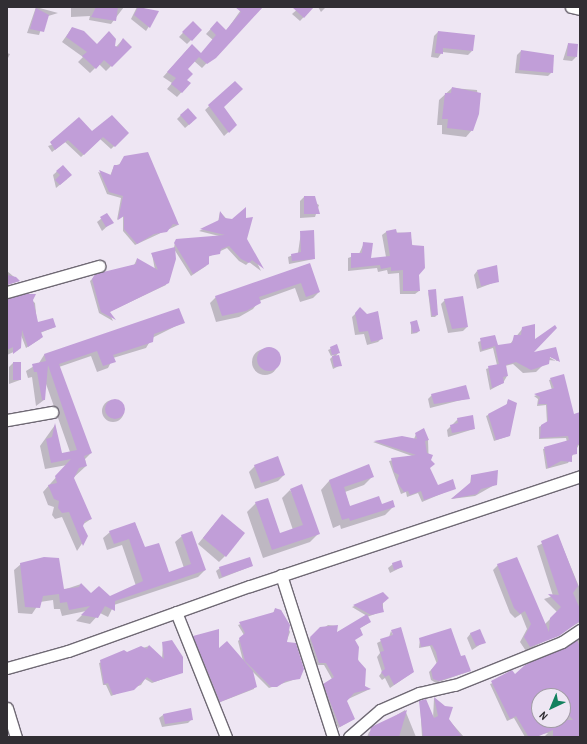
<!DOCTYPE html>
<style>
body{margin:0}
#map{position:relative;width:587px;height:744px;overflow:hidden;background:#eee6f3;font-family:"Archivo Narrow",sans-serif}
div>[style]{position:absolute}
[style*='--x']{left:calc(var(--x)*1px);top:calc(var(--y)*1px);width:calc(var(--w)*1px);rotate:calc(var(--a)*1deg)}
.shadow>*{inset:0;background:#0003}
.round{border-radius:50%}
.building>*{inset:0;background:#c19ed8}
.roads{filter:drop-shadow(1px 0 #6f6974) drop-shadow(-1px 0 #6f6974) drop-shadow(0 1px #6f6974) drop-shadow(0 -1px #6f6974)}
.minor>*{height:11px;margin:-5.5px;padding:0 5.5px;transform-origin:5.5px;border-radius:5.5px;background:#fff}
span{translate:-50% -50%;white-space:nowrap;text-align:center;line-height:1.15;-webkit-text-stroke:3px #eee6f3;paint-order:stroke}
.frame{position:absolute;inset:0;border:8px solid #312e33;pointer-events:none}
.north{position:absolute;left:531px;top:688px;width:40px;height:40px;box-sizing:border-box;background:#eee6f3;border:1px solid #a29ca6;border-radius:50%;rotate:224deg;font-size:11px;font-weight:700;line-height:16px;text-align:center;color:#312e33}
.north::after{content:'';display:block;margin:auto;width:14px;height:18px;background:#12815e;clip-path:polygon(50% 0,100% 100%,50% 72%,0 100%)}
</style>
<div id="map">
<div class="shadow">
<i style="clip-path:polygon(36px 7px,58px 13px,45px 17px,39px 35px,27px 33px)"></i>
<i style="clip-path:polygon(71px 7px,124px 7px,111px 24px,89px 20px,90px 16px,71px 17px)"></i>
<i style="clip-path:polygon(137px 7px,158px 12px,146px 31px,131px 19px)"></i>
<i style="clip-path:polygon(243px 7px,261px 7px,202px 68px,194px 61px,187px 69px,186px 80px,190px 83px,177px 97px,167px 89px,172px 83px,163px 77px,187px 50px,201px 54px,213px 40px,206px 34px,217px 22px,226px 31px)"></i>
<i style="clip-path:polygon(300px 7px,313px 7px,300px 21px,292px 14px)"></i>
<i style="clip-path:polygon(318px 7px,326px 7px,321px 12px)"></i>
<i style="clip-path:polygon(193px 22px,201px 30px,187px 44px,179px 37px)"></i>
<i style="clip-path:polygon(72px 28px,97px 45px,116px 47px,123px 39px,130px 47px,106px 71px,99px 64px,90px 73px,78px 62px,83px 57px,62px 42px)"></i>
<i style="clip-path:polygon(438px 32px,472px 51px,468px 55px,442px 52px,438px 58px,431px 57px,434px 36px)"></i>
<i style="clip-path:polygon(568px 44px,576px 57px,572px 61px,563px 60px)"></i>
<i style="clip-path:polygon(521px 51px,552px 72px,548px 76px,515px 73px,517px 55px)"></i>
<i style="clip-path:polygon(7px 53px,10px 54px,7px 60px)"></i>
<i style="clip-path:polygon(235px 82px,223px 107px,236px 125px,224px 136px,205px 110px)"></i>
<i style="clip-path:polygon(452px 88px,477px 90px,479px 106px,472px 130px,466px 137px,442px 134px,442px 125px,437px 125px,439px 100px)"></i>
<i style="clip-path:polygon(181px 115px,192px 122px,185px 128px,177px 119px)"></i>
<i style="clip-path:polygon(92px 132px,128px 133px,111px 149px,100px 139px,81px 157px,65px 142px,52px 152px,48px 146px)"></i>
<i style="clip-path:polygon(148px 154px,178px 225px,135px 245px,123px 231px,123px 216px,117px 220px,121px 198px,107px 194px,98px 172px,110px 176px,114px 166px)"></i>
<i style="clip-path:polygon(63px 166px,67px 179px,56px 188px,53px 175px)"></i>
<i style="clip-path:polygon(304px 197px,319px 205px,315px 217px,300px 218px,300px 201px)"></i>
<i style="clip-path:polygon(220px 212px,246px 239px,261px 271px,249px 262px,246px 265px,239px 261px,227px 248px,208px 257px,206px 266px,191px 276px,174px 249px,166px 285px,109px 312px,113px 321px,99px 313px,90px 281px,96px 275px,134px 265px,137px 259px,155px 270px,152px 254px,174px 248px,175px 242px,219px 236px,199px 231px,218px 222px)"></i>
<i style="clip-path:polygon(107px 214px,112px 222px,102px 231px,97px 222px)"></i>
<i style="clip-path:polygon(301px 232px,313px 232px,314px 259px,289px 264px,288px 257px,298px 253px)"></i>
<i style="clip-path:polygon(386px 232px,410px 233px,418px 275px,419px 291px,415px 294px,400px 294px,399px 273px,388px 274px,387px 270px,378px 272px,377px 268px,348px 271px,348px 258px,359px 254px,364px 243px,370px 259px,386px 257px,382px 235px)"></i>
<i style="clip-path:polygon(309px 264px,319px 292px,313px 298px,300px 302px,295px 288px,259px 301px,253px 309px,239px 317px,216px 322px,210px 303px,216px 297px)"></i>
<i style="clip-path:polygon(7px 271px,19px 281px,7px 285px)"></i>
<i style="clip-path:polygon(477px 271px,498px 281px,477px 289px,474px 275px)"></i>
<i style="clip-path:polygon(428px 291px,437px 315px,435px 317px,431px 317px)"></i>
<i style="clip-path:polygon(30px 299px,35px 303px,37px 323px,55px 327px,40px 333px,40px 339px,26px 348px,21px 335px,18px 350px,7px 355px,7px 301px)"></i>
<i style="clip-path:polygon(445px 300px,467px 327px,463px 331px,448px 333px,441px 304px)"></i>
<i style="clip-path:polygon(357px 312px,382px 338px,378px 342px,367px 345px,364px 334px,355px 335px,352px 317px)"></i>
<i style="clip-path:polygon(184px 322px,152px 338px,146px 348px,113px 358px,108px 368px,97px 372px,91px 356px,59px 367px,91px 453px,85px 459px,86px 466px,73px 478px,91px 519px,82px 525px,87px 536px,77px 551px,62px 517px,55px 519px,52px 515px,54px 507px,48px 505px,43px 492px,67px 465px,45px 469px,40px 446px,55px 425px,61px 454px,70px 452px,45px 381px,44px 400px,36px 406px,32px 377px,28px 378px,26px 371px,39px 363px,44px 355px)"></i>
<i style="clip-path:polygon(411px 322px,419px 331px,417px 333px,411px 334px)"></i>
<i style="clip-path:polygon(evenodd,523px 328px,531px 354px,555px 348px,559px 361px,548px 360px,536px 372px,523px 373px,513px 364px,505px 366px,507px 376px,503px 383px,490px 390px,486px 369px,497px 365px,493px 348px,480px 352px,478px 342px,495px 336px,497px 346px,510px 344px,523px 328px,545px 355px,556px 359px,556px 361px,545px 355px)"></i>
<i style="clip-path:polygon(337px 346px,339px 352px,335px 357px,341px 365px,333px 369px,330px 359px,334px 355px,331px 356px,328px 350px)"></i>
<i class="round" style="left:252px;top:349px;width:26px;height:26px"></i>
<i style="clip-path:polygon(13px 363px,20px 380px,9px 384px,9px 367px)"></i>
<i style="clip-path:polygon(563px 375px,580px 443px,568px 463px,546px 469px,543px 449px,567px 442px,566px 438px,539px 439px,539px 427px,547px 423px,546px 405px,537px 406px,538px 399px,534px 396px,552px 390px,549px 380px)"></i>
<i style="clip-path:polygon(432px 395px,469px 398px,430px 408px,428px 399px)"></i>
<i style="clip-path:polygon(508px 400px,509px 436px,494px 441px,486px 416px,506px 406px)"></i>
<i class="round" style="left:102px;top:400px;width:22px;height:22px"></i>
<i style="clip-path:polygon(458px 419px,474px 429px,448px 437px,447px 430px)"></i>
<i style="clip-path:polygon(416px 434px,428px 440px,429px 469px,437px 486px,455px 488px,422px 502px,418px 493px,407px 497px,406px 492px,401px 494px,389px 461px,412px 456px,373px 442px,402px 437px,414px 439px)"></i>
<i style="clip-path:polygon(369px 465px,372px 477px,364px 485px,345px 492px,350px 507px,394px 506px,385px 515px,341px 529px,340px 525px,333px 528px,321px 490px,329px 481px)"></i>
<i style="clip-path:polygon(255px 466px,284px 475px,278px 481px,255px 489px,249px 472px)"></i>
<i style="clip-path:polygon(471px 476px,496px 484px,475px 496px,451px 499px,470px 484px)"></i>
<i style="clip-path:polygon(290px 490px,318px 534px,310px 542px,263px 558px,247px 512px,256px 503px,279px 534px,293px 530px,282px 498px)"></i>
<i style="clip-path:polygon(216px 522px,225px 556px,219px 562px,198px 544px)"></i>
<i style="clip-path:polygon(135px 523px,145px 549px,169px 573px,184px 568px,175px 542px,182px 536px,205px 570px,198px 577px,114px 605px,108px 617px,100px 613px,90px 624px,76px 621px,86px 611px,62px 616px,60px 609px,54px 609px,53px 600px,40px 602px,32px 614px,18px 613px,14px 570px,21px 564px,63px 590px,81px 584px,91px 595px,110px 597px,136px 586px,122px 545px,107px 550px,103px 538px,110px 532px)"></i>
<i style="clip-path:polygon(558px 536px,580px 589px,580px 622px,526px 651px,520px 642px,527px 629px,521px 614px,515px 618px,510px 613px,493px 570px,498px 565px,545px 624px,557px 612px,544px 599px,553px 596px,537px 546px)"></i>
<i style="clip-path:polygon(393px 564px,402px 567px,390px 573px,388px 568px)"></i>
<i style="clip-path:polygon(252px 566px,219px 579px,216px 571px,220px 568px)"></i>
<i style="clip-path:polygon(383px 593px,383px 611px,367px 617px,370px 622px,359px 629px,354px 640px,364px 687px,370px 689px,346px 700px,354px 719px,338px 728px,322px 687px,332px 679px,324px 665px,317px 665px,309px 639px,328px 625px,337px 626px,336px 633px,367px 616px,352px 607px)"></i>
<i style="clip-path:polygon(275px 609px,281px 610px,290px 632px,286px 643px,299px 678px,269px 688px,252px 671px,254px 689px,218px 703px,192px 639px,243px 661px,238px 641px,244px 635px,238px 625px,273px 613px)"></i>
<i style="clip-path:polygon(391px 631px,413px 672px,390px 688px,385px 678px,382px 680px,379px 676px,382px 672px,377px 657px,380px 653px,377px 643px,389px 637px)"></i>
<i style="clip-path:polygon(471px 633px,484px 642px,472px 650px,467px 638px)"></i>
<i style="clip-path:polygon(420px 639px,461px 658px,470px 671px,436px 683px,431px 680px,429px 672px,437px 664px,430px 646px,419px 648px)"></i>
<i style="clip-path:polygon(evenodd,580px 639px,580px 737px,544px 737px,548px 733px,525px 737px,514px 718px,507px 721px,490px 684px,515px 675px,580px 639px,539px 696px,563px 696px,563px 720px,539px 720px,539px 696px)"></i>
<i style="clip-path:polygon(163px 643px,182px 672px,152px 683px,145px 679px,141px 685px,111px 696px,106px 685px,103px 685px,99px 663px,149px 646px,162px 659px)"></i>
<i style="clip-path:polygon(434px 698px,444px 707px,448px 719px,464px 737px,422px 737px,420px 703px,433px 719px)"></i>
<i style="clip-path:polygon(190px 710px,192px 719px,188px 723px,162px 727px,159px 718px,163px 715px)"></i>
<i style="clip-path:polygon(405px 710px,416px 737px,367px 737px,369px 732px)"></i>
</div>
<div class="building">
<i style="clip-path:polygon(96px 7px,118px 7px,116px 21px,91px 17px)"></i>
<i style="clip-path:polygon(138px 7px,159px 11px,150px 28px,134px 15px)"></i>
<i style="clip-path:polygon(235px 7px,263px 7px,216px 58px,207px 64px,199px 57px,188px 69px,193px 74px,187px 80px,191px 83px,182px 93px,171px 84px,176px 78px,167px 72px,192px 44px,201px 53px,216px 35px,210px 29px,217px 21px,226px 30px,241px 12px)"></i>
<i style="clip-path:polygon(292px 7px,314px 7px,304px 18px)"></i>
<i style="clip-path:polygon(36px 8px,49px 15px,44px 32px,30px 29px)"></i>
<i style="clip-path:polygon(193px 21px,202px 30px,192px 41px,182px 32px)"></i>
<i style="clip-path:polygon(72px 27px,84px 31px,97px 44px,109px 31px,116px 39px,115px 46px,118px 47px,123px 38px,132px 47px,112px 67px,104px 60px,96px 69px,82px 56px,87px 52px,66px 37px)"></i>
<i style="clip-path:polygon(438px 31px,475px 35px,473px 51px,443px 48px,443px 54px,435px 53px)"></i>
<i style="clip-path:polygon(568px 43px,578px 44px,577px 57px,567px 56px)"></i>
<i style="clip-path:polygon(521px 50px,554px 55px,553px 73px,519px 70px)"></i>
<i style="clip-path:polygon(235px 81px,243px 89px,224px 107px,237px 125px,229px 133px,208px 105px)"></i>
<i style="clip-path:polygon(452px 87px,481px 93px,479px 114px,473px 131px,447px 128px,448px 119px,442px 119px,445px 93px,451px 93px)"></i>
<i style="clip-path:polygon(188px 108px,197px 118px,189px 125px,180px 115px)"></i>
<i style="clip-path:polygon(112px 115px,129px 133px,115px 147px,103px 137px,84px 155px,68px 140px,55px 150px,50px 142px,79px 117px,92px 131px)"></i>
<i style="clip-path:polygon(148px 152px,179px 225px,173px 224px,167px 232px,154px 234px,137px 244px,124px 229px,124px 216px,118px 220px,123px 196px,109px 192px,99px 170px,111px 175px,114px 165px,119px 165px,124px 156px)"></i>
<i style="clip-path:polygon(63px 165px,72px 175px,60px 185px,55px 180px,60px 175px,56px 171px)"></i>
<i style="clip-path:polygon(304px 196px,315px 196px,320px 214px,304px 214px)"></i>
<i style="clip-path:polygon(246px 207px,246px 218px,253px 217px,247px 239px,264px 269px,252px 260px,249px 263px,241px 259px,229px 246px,221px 249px,220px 254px,209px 256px,209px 264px,193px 274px,174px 243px,176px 239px,225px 235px,200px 229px,219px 220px,220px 211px,225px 218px,232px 219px)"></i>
<i style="clip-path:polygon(107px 213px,114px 223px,106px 227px,100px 217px)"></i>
<i style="clip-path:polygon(396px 229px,397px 233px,411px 232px,412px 245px,424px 246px,425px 268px,419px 275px,420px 291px,403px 291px,403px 270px,391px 271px,391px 267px,381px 269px,380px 265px,351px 268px,351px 253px,362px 253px,363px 242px,373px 243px,371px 258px,390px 256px,386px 231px)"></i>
<i style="clip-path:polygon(314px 230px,315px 259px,292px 261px,291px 254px,301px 252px,300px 231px)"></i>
<i style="clip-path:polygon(175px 247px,176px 259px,169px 283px,110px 312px,116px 320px,101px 312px,92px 279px,95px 274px,136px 264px,137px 258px,158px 270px,151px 253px)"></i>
<i style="clip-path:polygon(310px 263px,320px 292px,306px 297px,301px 283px,259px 297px,261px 303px,246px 311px,222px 316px,215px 296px)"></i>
<i style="clip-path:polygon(497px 265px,499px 282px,481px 286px,477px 270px)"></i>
<i style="clip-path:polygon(7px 275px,16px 277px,20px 281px,7px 285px)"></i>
<i style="clip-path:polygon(436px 289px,438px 315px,432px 316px,428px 290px)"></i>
<i style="clip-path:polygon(26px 294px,36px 294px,33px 300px,38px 322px,53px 318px,56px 327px,41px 332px,43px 337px,28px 347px,22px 330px,21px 348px,13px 354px,13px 347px,7px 350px,7px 299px)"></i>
<i style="clip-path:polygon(463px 296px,468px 327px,452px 329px,444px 299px)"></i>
<i style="clip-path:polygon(360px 307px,367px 314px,378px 311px,383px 339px,371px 342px,368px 331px,359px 332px,355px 313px)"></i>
<i style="clip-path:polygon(179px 308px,185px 323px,154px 334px,153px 342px,113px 355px,116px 362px,103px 366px,97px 351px,59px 364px,92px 453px,84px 456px,87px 466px,79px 468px,74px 478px,92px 519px,85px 521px,83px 526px,88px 536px,83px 546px,69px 512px,62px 513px,58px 508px,59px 501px,54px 499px,48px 485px,57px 483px,55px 476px,71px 459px,51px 463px,46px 439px,52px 437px,55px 423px,62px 453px,77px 450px,48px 365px,45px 400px,42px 400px,37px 372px,34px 372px,32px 364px,46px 361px,44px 354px)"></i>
<i style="clip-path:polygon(417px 320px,420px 331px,413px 333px,410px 322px)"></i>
<i style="clip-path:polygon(535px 324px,535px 339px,555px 325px,557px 328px,534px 352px,556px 347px,560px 362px,550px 357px,549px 364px,531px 370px,516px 362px,506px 365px,508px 376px,503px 377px,504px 383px,492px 388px,488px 366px,499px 364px,495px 346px,482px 350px,480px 338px,495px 335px,498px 345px,512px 343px,514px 335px,521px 335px,522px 327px)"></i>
<i style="clip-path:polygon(337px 344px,340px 353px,332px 355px,330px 347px)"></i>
<i class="round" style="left:257px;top:347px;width:24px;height:24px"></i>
<i style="clip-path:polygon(339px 355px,342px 366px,334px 367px,332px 356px)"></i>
<i style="clip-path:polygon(13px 362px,21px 362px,21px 380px,13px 380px)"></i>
<i style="clip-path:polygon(564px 374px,574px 414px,580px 412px,580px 444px,577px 445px,577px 454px,572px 455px,572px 462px,561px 461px,548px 468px,544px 447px,569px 440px,568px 436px,540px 438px,541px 425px,548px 421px,547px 404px,538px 404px,540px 397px,534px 394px,554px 388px,550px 378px)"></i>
<i style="clip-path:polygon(466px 385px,470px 399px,434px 404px,431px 394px)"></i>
<i class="round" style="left:105px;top:399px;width:20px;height:20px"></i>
<i style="clip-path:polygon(508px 399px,517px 403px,510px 436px,496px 440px,488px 414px,507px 404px)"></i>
<i style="clip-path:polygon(473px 415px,475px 429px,452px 433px,450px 425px,458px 423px,457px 418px)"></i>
<i style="clip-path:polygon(424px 428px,429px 440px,425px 441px,427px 453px,433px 455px,431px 460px,435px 464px,430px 468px,438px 485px,453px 479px,456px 489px,424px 500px,421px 491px,410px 495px,408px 491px,404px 492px,397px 482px,399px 475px,394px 472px,391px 458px,416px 455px,374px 441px,402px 436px,417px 439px,415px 433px)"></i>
<i style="clip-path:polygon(278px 456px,285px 475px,261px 483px,254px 465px)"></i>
<i style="clip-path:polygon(369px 464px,374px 477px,344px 487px,350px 506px,379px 496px,382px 504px,393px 500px,395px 507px,350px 521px,349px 518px,342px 520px,329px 480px)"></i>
<i style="clip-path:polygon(498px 470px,497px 485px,481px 489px,477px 494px,451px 499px,471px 482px,471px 475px)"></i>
<i style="clip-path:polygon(302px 484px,320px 534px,272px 550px,255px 502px,268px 498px,280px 533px,303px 525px,290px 489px)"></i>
<i style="clip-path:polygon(222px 514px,245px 533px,226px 557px,203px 538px)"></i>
<i style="clip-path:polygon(135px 522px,145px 547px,159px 543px,169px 572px,191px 564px,181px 535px,192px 531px,206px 570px,115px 601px,115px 611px,105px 606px,98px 618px,81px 615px,90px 606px,69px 610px,67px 602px,60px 603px,59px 594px,43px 596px,40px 608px,25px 607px,20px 563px,44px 557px,59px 558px,64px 589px,79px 587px,81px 583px,91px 593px,99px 586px,110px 596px,143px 581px,129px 539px,114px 544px,109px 531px)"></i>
<i style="clip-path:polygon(558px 534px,578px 586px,573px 593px,580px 609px,580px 621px,559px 636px,530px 647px,524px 637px,531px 624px,525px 611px,520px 614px,514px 608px,497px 564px,517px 557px,549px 632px,550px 618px,561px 607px,548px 594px,559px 595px,541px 541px)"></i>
<i style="clip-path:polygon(250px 557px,253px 566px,222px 577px,219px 567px)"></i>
<i style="clip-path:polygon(401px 560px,403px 567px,394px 570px,392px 563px)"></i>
<i style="clip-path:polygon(383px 592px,389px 598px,382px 604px,384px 612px,371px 615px,353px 605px)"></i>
<i style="clip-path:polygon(275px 608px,281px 610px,290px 625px,287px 642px,296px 643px,304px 669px,300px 679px,286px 681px,277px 687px,271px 687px,245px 661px,239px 638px,245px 633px,239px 622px,274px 612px)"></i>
<i style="clip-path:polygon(367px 614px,371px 622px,360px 628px,363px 635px,355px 640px,359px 647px,358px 660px,366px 669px,365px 686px,371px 689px,354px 693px,347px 701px,355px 719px,340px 727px,323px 684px,334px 677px,326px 663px,319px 663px,310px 637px,320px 627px,338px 625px,337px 632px)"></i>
<i style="clip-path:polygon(401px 627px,414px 672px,394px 685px,389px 675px,385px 677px,381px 672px,385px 669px,380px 652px,384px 651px,380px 639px,393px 635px,391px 630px)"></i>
<i style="clip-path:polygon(451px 628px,461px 656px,465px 655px,471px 671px,439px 681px,433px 679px,431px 670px,438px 661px,436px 652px,432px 645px,421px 647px,419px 638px)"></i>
<i style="clip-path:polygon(219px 629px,219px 648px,227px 641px,253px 671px,257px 687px,220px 702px,193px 636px)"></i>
<i style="clip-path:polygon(480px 629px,486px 643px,476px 646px,470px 633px)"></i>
<i style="clip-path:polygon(172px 640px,183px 657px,183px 673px,154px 682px,147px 677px,134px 690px,113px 695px,108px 683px,104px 684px,100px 660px,124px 650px,127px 652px,141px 646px,147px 649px,149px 645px,164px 659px,162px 642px)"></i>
<i style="clip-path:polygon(evenodd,577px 640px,580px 647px,580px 737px,553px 737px,553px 730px,539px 736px,528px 736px,516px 716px,510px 719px,491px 681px,512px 670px,515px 674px,525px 665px,577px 640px,539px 696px,563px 696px,563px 708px,573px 720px,539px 720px,539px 696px)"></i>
<i style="clip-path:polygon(434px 697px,445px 706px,453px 707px,449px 719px,462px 737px,423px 737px,419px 701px,426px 699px,434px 718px,438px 716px)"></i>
<i style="clip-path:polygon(191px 708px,193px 720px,165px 724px,163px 714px)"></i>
<i style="clip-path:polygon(407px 710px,399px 737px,369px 737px,371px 727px)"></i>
</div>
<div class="roads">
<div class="minor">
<i style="--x:571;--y:7;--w:9;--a:13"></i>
<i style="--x:7;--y:292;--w:96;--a:-15.8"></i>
<i style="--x:7;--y:420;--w:46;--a:-10.1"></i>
<i style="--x:281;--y:575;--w:170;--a:72.2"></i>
<i style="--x:176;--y:612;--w:135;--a:68.2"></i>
<i style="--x:7;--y:668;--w:63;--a:-15.6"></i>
<i style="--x:68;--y:651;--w:193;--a:-19.7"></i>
<i style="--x:250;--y:586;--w:348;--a:-18.4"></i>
<i style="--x:7;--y:708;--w:30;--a:73"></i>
<i style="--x:349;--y:737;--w:41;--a:-41.1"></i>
<i style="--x:380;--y:710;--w:43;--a:-23.6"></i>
<i style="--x:419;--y:693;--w:37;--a:-13"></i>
<i style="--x:455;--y:685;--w:115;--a:-21.9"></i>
<i style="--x:562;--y:642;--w:22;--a:-34"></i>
</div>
</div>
<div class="frame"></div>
<div class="north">N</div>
</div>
